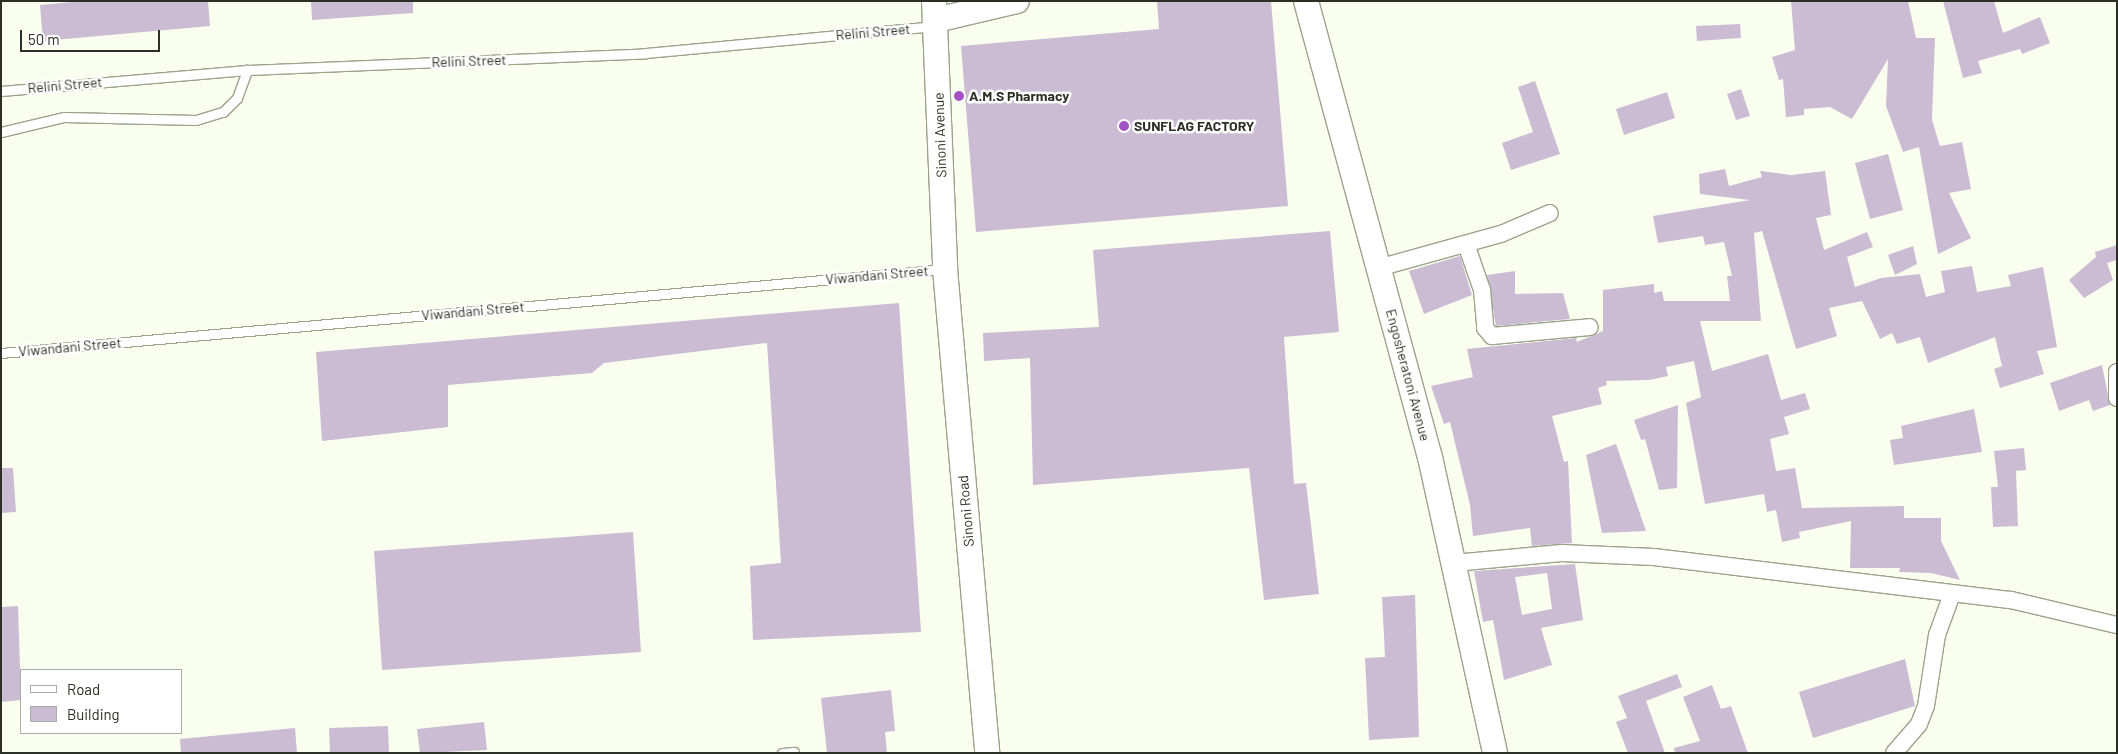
<!DOCTYPE html>
<style>
body{margin:0}
#map{position:relative;width:2118px;height:754px;overflow:hidden;background:#f9feef;font-family:Barlow,sans-serif}
div>[style]{position:absolute}
[style*='--x']{left:calc(var(--x)*1px);top:calc(var(--y)*1px);width:calc(var(--w)*1px);rotate:calc(var(--a)*1deg)}
.building>*{inset:0;background:#cbbcd3}
.roads{filter:drop-shadow(1px 0 #9ba38b) drop-shadow(-1px 0 #9ba38b) drop-shadow(0 1px #9ba38b) drop-shadow(0 -1px #9ba38b)}
.lane>*{height:9px;margin:-4.5px;padding:0 4.5px;transform-origin:4.5px;border-radius:4.5px;background:#fff}
.street>*{height:16px;margin:-8px;padding:0 8px;transform-origin:8px;border-radius:8px;background:#fff}
.secondary>*{height:24px;margin:-12px;padding:0 12px;transform-origin:12px;border-radius:12px;background:#fff}
.dots>*{width:14px;height:14px;translate:-50% -50%;box-sizing:border-box;border:2px solid #fff;border-radius:50%}
span{translate:-50% -50%;white-space:nowrap;text-align:center;line-height:1.15;-webkit-text-stroke:5px #fff;paint-order:stroke}
.street-label{font-size:14px;color:#2b2f25}
.poi-label{font-size:14px;color:#2b2f25;font-weight:700}
.left{translate:0 -50%;text-align:left}
.frame{position:absolute;inset:0;border:2px solid #2b2f25;pointer-events:none}
.legend{position:absolute;left:20px;top:669px;width:162px;height:65px;box-sizing:border-box;background:#fff;border:1px solid #aaaca8;margin:0;padding:6px 9px;list-style:none;font-size:15px;color:#2b2f25}
.legend li{display:flex;align-items:center;gap:10px;height:25px}
.legend b{width:25px;border:1px solid #aaaca8}
.scale{position:absolute;left:20px;top:30px;width:140px;height:22px;box-sizing:border-box;border:2px solid #2b2f25;border-top:0;padding-left:6px;font-size:15px;line-height:18px;white-space:nowrap;color:#2b2f25;-webkit-text-stroke:4px #fff;paint-order:stroke}
</style>
<div id="map">
<div class="building">
<i style="clip-path:polygon(83px 1px,208px 1px,210px 26px,43px 41px,40px 5px)"></i>
<i style="clip-path:polygon(311px 1px,413px 1px,413px 13px,312px 20px)"></i>
<i style="clip-path:polygon(1157px 1px,1271px 1px,1288px 206px,976px 232px,961px 46px,1159px 29px)"></i>
<i style="clip-path:polygon(1791px 1px,1908px 1px,1916px 38px,1935px 38px,1932px 120px,1940px 146px,1962px 142px,1971px 189px,1949px 193px,1971px 238px,1938px 254px,1919px 147px,1903px 152px,1886px 106px,1888px 59px,1852px 119px,1830px 107px,1804px 109px,1804px 115px,1786px 117px,1783px 79px,1779px 80px,1772px 57px,1795px 50px)"></i>
<i style="clip-path:polygon(1943px 1px,1994px 1px,2003px 33px,2040px 17px,2050px 43px,2022px 54px,2020px 49px,1978px 61px,1982px 73px,1963px 78px)"></i>
<i style="clip-path:polygon(1740px 24px,1741px 38px,1697px 41px,1696px 26px)"></i>
<i style="clip-path:polygon(1535px 81px,1560px 154px,1511px 170px,1502px 143px,1533px 132px,1518px 87px)"></i>
<i style="clip-path:polygon(1741px 89px,1750px 116px,1736px 120px,1727px 94px)"></i>
<i style="clip-path:polygon(1667px 92px,1675px 118px,1624px 135px,1616px 109px)"></i>
<i style="clip-path:polygon(1888px 154px,1903px 210px,1870px 219px,1855px 163px)"></i>
<i style="clip-path:polygon(1725px 169px,1729px 186px,1762px 177px,1760px 171px,1791px 175px,1825px 171px,1831px 215px,1816px 218px,1824px 250px,1867px 232px,1873px 247px,1847px 257px,1855px 287px,1881px 278px,1920px 274px,1926px 297px,1945px 292px,1941px 271px,1972px 266px,1977px 292px,2011px 286px,2008px 275px,2043px 267px,2057px 347px,2037px 351px,2044px 374px,2000px 388px,1994px 369px,2002px 366px,1995px 337px,1928px 363px,1920px 337px,1897px 344px,1892px 333px,1880px 339px,1862px 301px,1829px 308px,1837px 336px,1796px 349px,1762px 231px,1754px 233px,1761px 321px,1700px 321px,1712px 371px,1768px 354px,1781px 400px,1805px 393px,1810px 409px,1784px 417px,1789px 434px,1770px 439px,1776px 471px,1795px 468px,1802px 508px,1904px 506px,1904px 518px,1941px 518px,1941px 541px,1960px 580px,1931px 573px,1899px 572px,1900px 568px,1850px 568px,1851px 521px,1799px 532px,1800px 538px,1782px 542px,1776px 510px,1767px 512px,1764px 494px,1705px 504px,1686px 403px,1701px 397px,1694px 361px,1666px 367px,1668px 376px,1649px 380px,1606px 381px,1607px 385px,1598px 388px,1602px 404px,1552px 416px,1564px 462px,1568px 461px,1572px 543px,1532px 546px,1530px 528px,1473px 536px,1470px 505px,1450px 422px,1444px 424px,1431px 386px,1473px 377px,1467px 349px,1576px 338px,1577px 342px,1603px 331px,1603px 290px,1654px 284px,1654px 293px,1662px 291px,1664px 301px,1730px 301px,1727px 276px,1732px 276px,1724px 242px,1705px 245px,1703px 236px,1658px 243px,1653px 216px,1750px 200px,1700px 194px,1699px 174px)"></i>
<i style="clip-path:polygon(1330px 231px,1339px 332px,1284px 337px,1294px 484px,1306px 483px,1319px 594px,1264px 600px,1249px 468px,1033px 485px,1030px 358px,984px 361px,983px 333px,1099px 327px,1093px 250px)"></i>
<i style="clip-path:polygon(2117px 245px,2117px 260px,2107px 263px,2113px 280px,2084px 298px,2069px 280px,2096px 257px,2095px 252px)"></i>
<i style="clip-path:polygon(1913px 246px,1917px 264px,1895px 275px,1888px 255px)"></i>
<i style="clip-path:polygon(1460px 256px,1472px 295px,1424px 314px,1409px 271px)"></i>
<i style="clip-path:polygon(1515px 271px,1515px 294px,1563px 293px,1570px 319px,1496px 326px,1487px 275px)"></i>
<i style="clip-path:polygon(899px 303px,921px 632px,753px 640px,750px 566px,781px 563px,767px 343px,604px 363px,592px 373px,448px 385px,448px 427px,322px 441px,316px 352px)"></i>
<i style="clip-path:polygon(2102px 365px,2110px 405px,2093px 411px,2089px 400px,2059px 411px,2050px 383px)"></i>
<i style="clip-path:polygon(1678px 405px,1677px 488px,1659px 490px,1645px 439px,1641px 440px,1634px 420px)"></i>
<i style="clip-path:polygon(1974px 409px,1982px 452px,1894px 465px,1890px 440px,1903px 438px,1901px 426px)"></i>
<i style="clip-path:polygon(1616px 444px,1646px 531px,1602px 533px,1586px 455px)"></i>
<i style="clip-path:polygon(2024px 448px,2026px 470px,2016px 471px,2018px 526px,1993px 527px,1991px 487px,1998px 487px,1994px 451px)"></i>
<i style="clip-path:polygon(1px 468px,13px 468px,16px 512px,1px 513px)"></i>
<i style="clip-path:polygon(633px 532px,641px 652px,382px 670px,374px 551px)"></i>
<i style="clip-path:polygon(evenodd,1575px 564px,1583px 620px,1541px 628px,1552px 665px,1504px 680px,1493px 620px,1483px 622px,1474px 571px,1575px 564px,1547px 573px,1552px 609px,1522px 615px,1515px 577px,1547px 573px)"></i>
<i style="clip-path:polygon(1415px 595px,1419px 737px,1369px 740px,1365px 658px,1385px 657px,1382px 597px)"></i>
<i style="clip-path:polygon(18px 606px,21px 700px,1px 702px,1px 607px)"></i>
<i style="clip-path:polygon(1905px 659px,1915px 706px,1813px 738px,1799px 692px)"></i>
<i style="clip-path:polygon(1677px 674px,1682px 687px,1646px 701px,1665px 753px,1628px 753px,1616px 722px,1627px 718px,1618px 696px)"></i>
<i style="clip-path:polygon(1712px 685px,1721px 709px,1731px 706px,1748px 753px,1675px 753px,1674px 748px,1700px 741px,1683px 697px)"></i>
<i style="clip-path:polygon(891px 690px,895px 731px,885px 732px,887px 753px,827px 753px,821px 698px)"></i>
<i style="clip-path:polygon(484px 722px,487px 750px,420px 753px,417px 729px)"></i>
<i style="clip-path:polygon(388px 726px,389px 753px,330px 753px,329px 728px)"></i>
<i style="clip-path:polygon(295px 728px,297px 753px,181px 753px,180px 739px)"></i>
</div>
<div class="roads">
<div class="lane">
<i style="--x:1;--y:91;--w:247;--a:-4.9"></i>
<i style="--x:247;--y:70;--w:398;--a:-2.4"></i>
<i style="--x:645;--y:53;--w:290;--a:-5.3"></i>
<i style="--x:1;--y:132;--w:65;--a:-13.4"></i>
<i style="--x:64;--y:117;--w:132;--a:1.3"></i>
<i style="--x:196;--y:120;--w:28;--a:-17"></i>
<i style="--x:223;--y:112;--w:20;--a:-45"></i>
<i style="--x:237;--y:98;--w:30;--a:-70"></i>
<i style="--x:1;--y:353;--w:948;--a:-5.08"></i>
<i style="--x:782;--y:753;--w:12;--a:-5"></i>
</div>
<div class="street">
<i style="--x:1466;--y:244;--w:49;--a:70.8"></i>
<i style="--x:1482;--y:290;--w:38;--a:85"></i>
<i style="--x:1485;--y:328;--w:11;--a:49"></i>
<i style="--x:1492;--y:336;--w:98;--a:-5.2"></i>
<i style="--x:1378;--y:268;--w:128;--a:-15.5"></i>
<i style="--x:1501;--y:234;--w:53;--a:-23.2"></i>
<i style="--x:2117;--y:372;--w:26;--a:90"></i>
<i style="--x:1454;--y:563;--w:108;--a:-5.3"></i>
<i style="--x:1562;--y:553;--w:92;--a:2.5"></i>
<i style="--x:1654;--y:557;--w:360;--a:6.9"></i>
<i style="--x:2011;--y:600;--w:109;--a:13.3"></i>
<i style="--x:1894;--y:753;--w:38;--a:-49"></i>
<i style="--x:1919;--y:724;--w:19;--a:-69"></i>
<i style="--x:1926;--y:706;--w:72;--a:-81.2"></i>
<i style="--x:1937;--y:635;--w:44;--a:-69.9"></i>
</div>
<div class="secondary">
<i style="--x:934;--y:1;--w:268;--a:87.6"></i>
<i style="--x:945;--y:269;--w:486;--a:85"></i>
<i style="--x:1306;--y:1;--w:473;--a:74.8"></i>
<i style="--x:1430;--y:457;--w:303;--a:77.6"></i>
<i style="--x:936;--y:20;--w:83;--a:-13.2"></i>
</div>
</div>
<div class="dots">
<i style="left:959px;top:96px;background:#a253c4"></i>
<i style="left:1124px;top:126px;background:#a253c4"></i>
</div>
<div class="street-label">
<span style="left:873px;top:32px;rotate:-5deg">Relini Street</span>
<span style="left:469px;top:61px;rotate:-2deg">Relini Street</span>
<span style="left:65px;top:85px;rotate:-5deg">Relini Street</span>
<span style="left:940px;top:135px;rotate:-92deg">Sinoni Avenue</span>
<span style="left:877px;top:275px;rotate:-5deg">Viwandani Street</span>
<span style="left:473px;top:311px;rotate:-5deg">Viwandani Street</span>
<span style="left:70px;top:347px;rotate:-5deg">Viwandani Street</span>
<span style="left:1408px;top:375px;rotate:75deg">Engosheratoni Avenue</span>
<span style="left:966px;top:511px;rotate:-95deg">Sinoni Road</span>
</div>
<div class="poi-label">
<span class="left" style="left:969px;top:96px">A.M.S Pharmacy</span>
<span class="left" style="left:1134px;top:126px">SUNFLAG FACTORY</span>
</div>
<div class="frame"></div>
<ul class="legend">
<li><b style="height:6px;background:#fff"></b>Road</li>
<li><b style="height:14px;background:#cbbcd3"></b>Building</li>
</ul>
<div class="scale">50 m</div>
</div>
